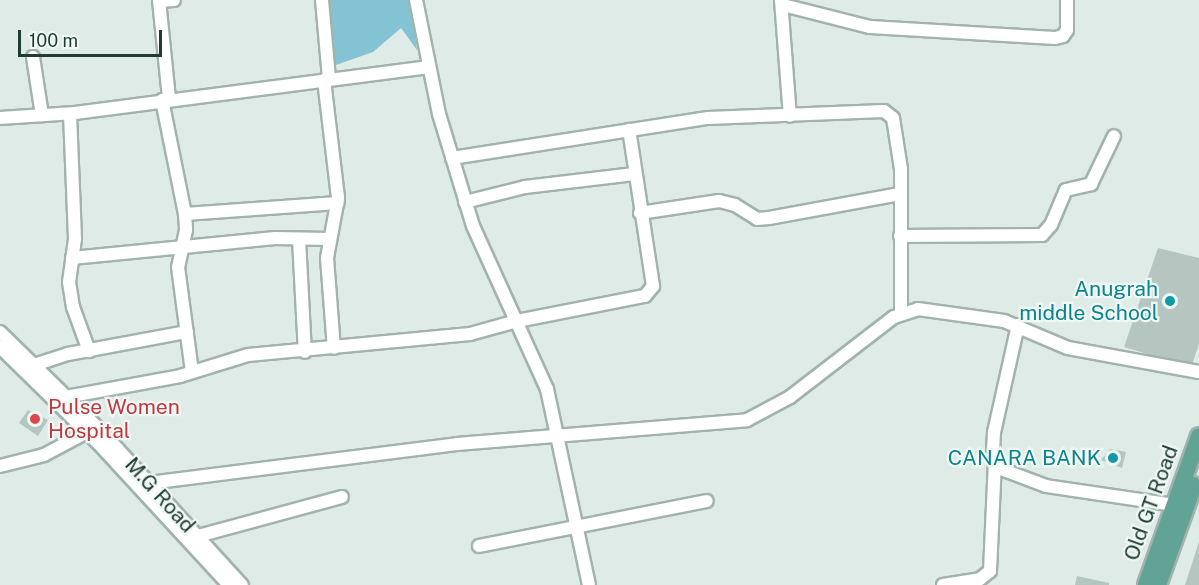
<!DOCTYPE html>
<style>
body{margin:0}
#map{position:relative;width:1199px;height:585px;overflow:hidden;background:#dfebe6;font-family:"Public Sans",sans-serif}
div>[style]{position:absolute}
[style*='--x']{left:calc(var(--x)*1px);top:calc(var(--y)*1px);width:calc(var(--w)*1px);rotate:calc(var(--a)*1deg)}
.water>*{inset:0;background:#84c3d3}
.building>*{inset:0;background:#b4c6bf}
.roads{filter:drop-shadow(2px 0 #a2b3ad) drop-shadow(-2px 0 #a2b3ad) drop-shadow(0 2px #a2b3ad) drop-shadow(0 -2px #a2b3ad)}
.minor>*{height:12px;margin:-6px;padding:0 6px;transform-origin:6px;border-radius:6px;background:#fff}
.major>*{height:16px;margin:-8px;padding:0 8px;transform-origin:8px;border-radius:8px;background:#61a395}
.dots>*{width:16px;height:16px;translate:-50% -50%;box-sizing:border-box;border:3px solid #eff8f4;border-radius:50%}
span{translate:-50% -50%;white-space:nowrap;text-align:center;line-height:1.15;-webkit-text-stroke:4.5px #eff8f4;paint-order:stroke}
.culture-label{font-size:21px;color:#0d838f}
.right{translate:-100% -50%;text-align:right}
.health-label{font-size:21px;color:#be3a42}
.left{translate:0 -50%;text-align:left}
.street-label{font-size:21px;color:#1f3c35}
.scale{position:absolute;left:18px;top:30px;width:144px;height:27px;box-sizing:border-box;border:3px solid #1f3c35;border-top:0;padding-left:8px;font-size:18px;line-height:21px;white-space:nowrap;color:#1f3c35;-webkit-text-stroke:4px #eff8f4;paint-order:stroke}
</style>
<div id="map">
<div class="water">
<i style="clip-path:polygon(327px 0,410px 0,417px 50px,401px 28px,373px 52px,333px 66px)"></i>
</div>
<div class="building">
<i style="clip-path:polygon(1158px 248px,1199px 258px,1199px 344px,1191px 367px,1124px 347px)"></i>
<i style="clip-path:polygon(28px 410px,48px 420px,38px 436px,19px 423px)"></i>
<i style="clip-path:polygon(1110px 449px,1126px 452px,1122px 468px,1101px 460px)"></i>
<i style="clip-path:polygon(1199px 542px,1199px 585px,1185px 585px)"></i>
<i style="clip-path:polygon(1077px 576px,1109px 583px,1109px 585px,1075px 585px)"></i>
</div>
<div class="roads">
<div class="minor">
<i style="--x:159;--y:0;--w:100;--a:84.2"></i>
<i style="--x:322;--y:0;--w:79;--a:84.9"></i>
<i style="--x:416;--y:0;--w:116;--a:78.6"></i>
<i style="--x:439;--y:114;--w:117;--a:73.1"></i>
<i style="--x:473;--y:226;--w:179;--a:65.6"></i>
<i style="--x:547;--y:389;--w:200;--a:77.9"></i>
<i style="--x:781;--y:0;--w:116;--a:85.6"></i>
<i style="--x:159;--y:1;--w:15;--a:-4"></i>
<i style="--x:783;--y:5;--w:90;--a:14.2"></i>
<i style="--x:870;--y:27;--w:185;--a:3.4"></i>
<i style="--x:1055;--y:38;--w:8;--a:-14"></i>
<i style="--x:1063;--y:36;--w:7;--a:-56"></i>
<i style="--x:1067;--y:30;--w:30;--a:-90"></i>
<i style="--x:33;--y:57;--w:59;--a:81.2"></i>
<i style="--x:324;--y:80;--w:119;--a:83.2"></i>
<i style="--x:338;--y:198;--w:61;--a:100.4"></i>
<i style="--x:327;--y:258;--w:90;--a:85.6"></i>
<i style="--x:162;--y:100;--w:116;--a:78.6"></i>
<i style="--x:185;--y:214;--w:16;--a:86"></i>
<i style="--x:186;--y:230;--w:38;--a:102"></i>
<i style="--x:178;--y:267;--w:106;--a:82.4"></i>
<i style="--x:70;--y:114;--w:125;--a:87.7"></i>
<i style="--x:75;--y:239;--w:43;--a:97.9"></i>
<i style="--x:69;--y:282;--w:25;--a:81"></i>
<i style="--x:73;--y:307;--w:47;--a:70"></i>
<i style="--x:0;--y:118;--w:75;--a:-3.8"></i>
<i style="--x:75;--y:113;--w:357;--a:-7.4"></i>
<i style="--x:452;--y:158;--w:259;--a:-8.9"></i>
<i style="--x:708;--y:118;--w:176;--a:-2.3"></i>
<i style="--x:884;--y:111;--w:11;--a:38"></i>
<i style="--x:893;--y:118;--w:52;--a:81.1"></i>
<i style="--x:901;--y:169;--w:144;--a:90"></i>
<i style="--x:465;--y:202;--w:62;--a:-14"></i>
<i style="--x:525;--y:187;--w:110;--a:-6.8"></i>
<i style="--x:640;--y:213;--w:80;--a:-8.6"></i>
<i style="--x:719;--y:201;--w:16;--a:14"></i>
<i style="--x:735;--y:205;--w:26;--a:32"></i>
<i style="--x:757;--y:219;--w:12;--a:-5"></i>
<i style="--x:769;--y:218;--w:133;--a:-10.4"></i>
<i style="--x:185;--y:214;--w:153;--a:-4.1"></i>
<i style="--x:900;--y:236;--w:142;--a:-0.4"></i>
<i style="--x:1042;--y:235;--w:13;--a:-48"></i>
<i style="--x:1051;--y:225;--w:38;--a:-67"></i>
<i style="--x:1066;--y:190;--w:26;--a:-13"></i>
<i style="--x:1091;--y:184;--w:53;--a:-64.4"></i>
<i style="--x:299;--y:239;--w:113;--a:87"></i>
<i style="--x:72;--y:258;--w:204;--a:-5.6"></i>
<i style="--x:275;--y:238;--w:54;--a:1.1"></i>
<i style="--x:1018;--y:325;--w:110;--a:102.6"></i>
<i style="--x:994;--y:432;--w:22;--a:93"></i>
<i style="--x:993;--y:454;--w:17;--a:62"></i>
<i style="--x:1001;--y:469;--w:48;--a:20.7"></i>
<i style="--x:1046;--y:486;--w:129;--a:8.4"></i>
<i style="--x:0;--y:332;--w:144;--a:44.4"></i>
<i style="--x:103;--y:433;--w:206;--a:47.6"></i>
<i style="--x:0;--y:347;--w:137;--a:44.4"></i>
<i style="--x:98;--y:443;--w:193;--a:47.3"></i>
<i style="--x:34;--y:365;--w:36;--a:-18"></i>
<i style="--x:68;--y:354;--w:121;--a:-10.5"></i>
<i style="--x:66;--y:397;--w:116;--a:-10.4"></i>
<i style="--x:180;--y:376;--w:71;--a:-17.2"></i>
<i style="--x:248;--y:355;--w:223;--a:-5.4"></i>
<i style="--x:470;--y:334;--w:49;--a:-15.5"></i>
<i style="--x:517;--y:321;--w:130;--a:-11.1"></i>
<i style="--x:645;--y:296;--w:13;--a:-51"></i>
<i style="--x:653;--y:286;--w:158;--a:-98.7"></i>
<i style="--x:0;--y:466;--w:45;--a:-14"></i>
<i style="--x:44;--y:455;--w:49;--a:-28.1"></i>
<i style="--x:149;--y:483;--w:310;--a:-7.2"></i>
<i style="--x:457;--y:444;--w:291;--a:-4.7"></i>
<i style="--x:747;--y:420;--w:49;--a:-28.1"></i>
<i style="--x:790;--y:397;--w:131;--a:-37.6"></i>
<i style="--x:894;--y:317;--w:25;--a:-18"></i>
<i style="--x:918;--y:309;--w:87;--a:7.9"></i>
<i style="--x:1004;--y:321;--w:69;--a:22.9"></i>
<i style="--x:1068;--y:348;--w:133;--a:10.4"></i>
<i style="--x:198;--y:536;--w:149;--a:-15.2"></i>
<i style="--x:479;--y:546;--w:232;--a:-11.2"></i>
<i style="--x:943;--y:585;--w:37;--a:-9"></i>
<i style="--x:980;--y:579;--w:13;--a:-39"></i>
<i style="--x:990;--y:571;--w:109;--a:-87.4"></i>
</div>
<div class="major">
<i style="--x:1146;--y:585;--w:158;--a:-70.4"></i>
<i style="--x:1158;--y:585;--w:106;--a:-70.2"></i>
</div>
</div>
<div class="dots">
<i style="left:1170px;top:301px;background:#0f9aa8"></i>
<i style="left:35px;top:419px;background:#e0444e"></i>
<i style="left:1113px;top:458px;background:#0f9aa8"></i>
</div>
<div class="culture-label">
<span class="right" style="left:1158px;top:301px">Anugrah<br>middle School</span>
<span class="right" style="left:1101px;top:458px">CANARA BANK</span>
</div>
<div class="health-label">
<span class="left" style="left:48px;top:419px">Pulse Women<br>Hospital</span>
</div>
<div class="street-label">
<span style="left:160px;top:495px;rotate:48deg">M.G Road</span>
<span style="left:1151px;top:503px;rotate:-70deg">Old GT Road</span>
</div>
<div class="scale">100 m</div>
</div>
